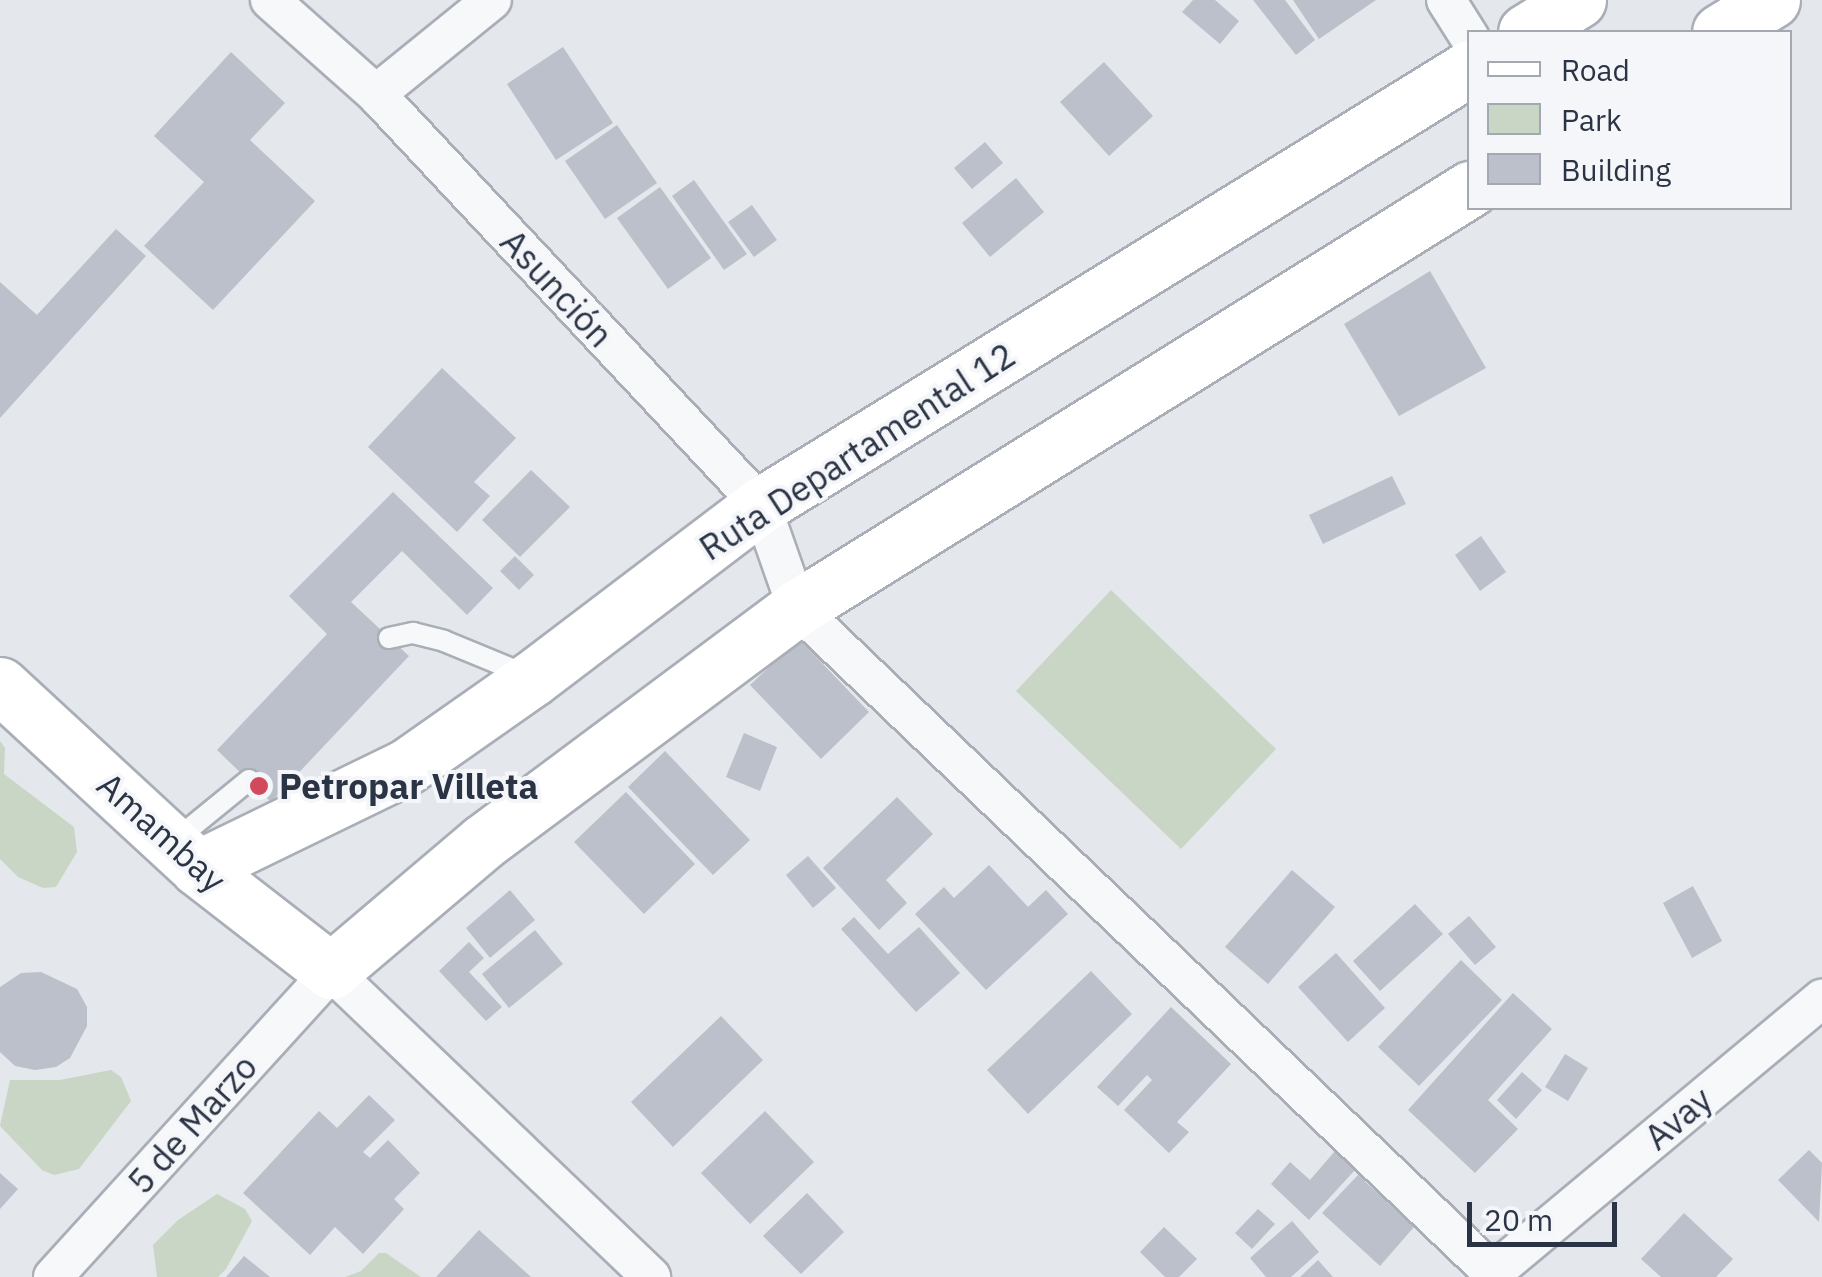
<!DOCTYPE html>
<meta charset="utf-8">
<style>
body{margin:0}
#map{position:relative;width:1822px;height:1277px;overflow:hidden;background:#e4e7ec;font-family:"IBM Plex Sans",sans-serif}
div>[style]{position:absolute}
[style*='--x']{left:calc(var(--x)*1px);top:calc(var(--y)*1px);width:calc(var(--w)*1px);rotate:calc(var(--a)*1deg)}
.green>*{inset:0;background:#c9d6c5}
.building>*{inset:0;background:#bbc0ca}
.roads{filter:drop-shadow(2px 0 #a9aeb7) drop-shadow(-2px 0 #a9aeb7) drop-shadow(0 2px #a9aeb7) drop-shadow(0 -2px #a9aeb7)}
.service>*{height:20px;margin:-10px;padding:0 10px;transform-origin:10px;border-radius:10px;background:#f7f8fa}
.minor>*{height:38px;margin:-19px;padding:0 19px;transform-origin:19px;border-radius:19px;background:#f7f8fa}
.secondary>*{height:55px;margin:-27.5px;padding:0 27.5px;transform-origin:27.5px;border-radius:27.5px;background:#fff}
.dots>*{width:28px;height:28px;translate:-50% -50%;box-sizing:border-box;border:5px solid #f4f6f9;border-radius:50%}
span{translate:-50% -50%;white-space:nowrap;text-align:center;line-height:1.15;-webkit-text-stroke:8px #f4f6f9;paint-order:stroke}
.street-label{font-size:35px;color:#2b3445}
.poi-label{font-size:35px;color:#2b3445;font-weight:700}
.left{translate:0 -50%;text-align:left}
.legend{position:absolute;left:1467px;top:30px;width:325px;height:180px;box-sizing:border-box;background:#f4f6f9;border:2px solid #a4a8b1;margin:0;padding:12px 18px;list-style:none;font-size:30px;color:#2b3445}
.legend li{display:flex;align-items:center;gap:20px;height:50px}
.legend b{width:50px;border:2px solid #a4a8b1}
.scale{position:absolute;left:1467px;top:1202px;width:150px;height:45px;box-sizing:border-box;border:5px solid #2b3445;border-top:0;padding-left:12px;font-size:30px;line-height:35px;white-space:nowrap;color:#2b3445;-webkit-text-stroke:8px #f4f6f9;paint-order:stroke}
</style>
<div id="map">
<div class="green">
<i style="clip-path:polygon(1111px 590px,1276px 749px,1181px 849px,1016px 691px)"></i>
<i style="clip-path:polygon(0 741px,5px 748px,4px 774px,74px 827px,77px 852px,56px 887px,43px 888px,18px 877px,0 859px)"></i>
<i style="clip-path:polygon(111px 1070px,121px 1077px,131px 1101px,79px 1169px,54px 1175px,42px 1170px,0 1126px,10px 1080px,60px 1080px)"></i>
<i style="clip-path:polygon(217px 1194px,245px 1209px,252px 1221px,226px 1269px,218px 1277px,157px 1277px,153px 1245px,178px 1220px)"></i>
<i style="clip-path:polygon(379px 1253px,386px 1253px,421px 1277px,345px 1277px,361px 1271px)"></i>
</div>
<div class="building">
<i style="clip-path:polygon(1193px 0,1215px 0,1239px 21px,1220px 44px,1182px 12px)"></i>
<i style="clip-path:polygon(1253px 0,1285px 0,1315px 40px,1296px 55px)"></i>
<i style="clip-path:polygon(1293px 0,1376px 0,1319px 39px)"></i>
<i style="clip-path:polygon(563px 47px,613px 123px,556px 160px,507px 84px)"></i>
<i style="clip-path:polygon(231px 52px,285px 103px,250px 140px,315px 201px,213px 310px,144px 246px,204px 182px,154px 136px)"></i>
<i style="clip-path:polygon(1104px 62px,1153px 116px,1109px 156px,1060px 102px)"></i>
<i style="clip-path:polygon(617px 125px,657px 183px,605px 219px,565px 161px)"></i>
<i style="clip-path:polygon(985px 142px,1003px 163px,972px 189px,954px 168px)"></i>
<i style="clip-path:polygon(1016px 178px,1044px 212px,990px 257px,962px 223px)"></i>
<i style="clip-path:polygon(694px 180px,747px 254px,724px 270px,672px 196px)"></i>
<i style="clip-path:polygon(660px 187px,711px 258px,668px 289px,617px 218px)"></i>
<i style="clip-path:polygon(752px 205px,777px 240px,754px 257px,728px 222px)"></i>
<i style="clip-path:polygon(116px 229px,146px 256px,0 418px,0 282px,37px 315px)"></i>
<i style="clip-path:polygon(1430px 271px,1486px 368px,1399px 416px,1344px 324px)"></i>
<i style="clip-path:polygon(442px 368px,516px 438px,474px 482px,490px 496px,457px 532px,368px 447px)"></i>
<i style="clip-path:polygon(531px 470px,570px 507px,520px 557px,482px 520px)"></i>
<i style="clip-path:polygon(1392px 476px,1406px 504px,1323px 544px,1309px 515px)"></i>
<i style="clip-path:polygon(393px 492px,493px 588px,467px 615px,402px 551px,351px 602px,409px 656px,271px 802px,217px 750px,327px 634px,289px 596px)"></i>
<i style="clip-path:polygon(1481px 536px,1506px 572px,1480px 591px,1455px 555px)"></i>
<i style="clip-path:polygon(515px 556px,534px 575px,519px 590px,500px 571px)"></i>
<i style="clip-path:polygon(799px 639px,869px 712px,821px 759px,750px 685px)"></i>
<i style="clip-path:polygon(744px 733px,777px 747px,760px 791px,726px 777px)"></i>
<i style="clip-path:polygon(665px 751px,750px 840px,713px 875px,628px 787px)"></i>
<i style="clip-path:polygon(626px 792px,695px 864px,644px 914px,574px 842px)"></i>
<i style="clip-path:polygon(897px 797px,933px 834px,886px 880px,907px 903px,879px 930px,823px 868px)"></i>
<i style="clip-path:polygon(808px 856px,836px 888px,813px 908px,786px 875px)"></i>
<i style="clip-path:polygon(989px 865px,1028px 907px,1046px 890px,1068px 914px,986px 990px,915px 914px,944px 887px,954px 898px)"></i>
<i style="clip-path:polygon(1292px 870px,1335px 907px,1268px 984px,1225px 947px)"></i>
<i style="clip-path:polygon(1693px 886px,1722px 941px,1692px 958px,1663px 903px)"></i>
<i style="clip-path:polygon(510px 890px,535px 920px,490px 958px,466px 928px)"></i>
<i style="clip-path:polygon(1415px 904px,1443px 934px,1380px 991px,1353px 961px)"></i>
<i style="clip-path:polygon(1469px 916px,1496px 947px,1475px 965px,1448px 934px)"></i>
<i style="clip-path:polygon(854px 917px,888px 954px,919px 927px,960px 973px,916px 1012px,841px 929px)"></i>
<i style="clip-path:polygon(535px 930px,563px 964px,509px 1008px,482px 974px)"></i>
<i style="clip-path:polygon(469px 942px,484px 958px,469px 972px,502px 1007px,486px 1021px,439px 971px)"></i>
<i style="clip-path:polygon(1336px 953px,1385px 1008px,1348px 1042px,1298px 987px)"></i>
<i style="clip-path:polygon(1461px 960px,1502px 1000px,1419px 1086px,1378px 1047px)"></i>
<i style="clip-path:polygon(1091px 971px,1132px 1014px,1028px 1114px,987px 1070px)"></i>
<i style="clip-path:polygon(41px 972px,77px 989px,87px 1007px,87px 1026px,70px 1058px,56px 1067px,35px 1070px,15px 1066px,0 1052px,0 987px,21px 973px)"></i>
<i style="clip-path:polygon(1513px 993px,1552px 1029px,1488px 1100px,1518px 1129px,1475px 1173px,1408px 1110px)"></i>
<i style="clip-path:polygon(1171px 1007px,1231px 1064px,1177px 1122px,1189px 1132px,1169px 1153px,1124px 1110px,1152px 1080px,1147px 1075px,1118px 1106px,1097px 1087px)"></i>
<i style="clip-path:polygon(721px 1016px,763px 1060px,673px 1147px,631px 1102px)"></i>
<i style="clip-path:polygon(1565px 1054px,1588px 1068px,1568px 1101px,1545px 1087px)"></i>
<i style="clip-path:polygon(1522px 1072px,1542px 1090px,1516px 1119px,1497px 1100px)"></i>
<i style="clip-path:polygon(369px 1095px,395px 1120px,363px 1152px,370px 1158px,388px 1140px,420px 1173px,394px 1199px,404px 1209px,363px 1254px,335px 1227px,310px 1255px,243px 1193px,319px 1111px,337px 1128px)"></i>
<i style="clip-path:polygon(765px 1111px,814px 1162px,750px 1224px,701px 1173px)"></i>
<i style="clip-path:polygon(1809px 1150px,1822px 1163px,1819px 1222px,1778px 1180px)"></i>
<i style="clip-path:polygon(1335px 1151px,1355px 1170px,1309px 1220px,1271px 1184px,1290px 1162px,1310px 1180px)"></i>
<i style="clip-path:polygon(0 1173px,18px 1189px,0 1209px)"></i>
<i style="clip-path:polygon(1358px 1175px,1414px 1227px,1380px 1266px,1322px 1213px)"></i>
<i style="clip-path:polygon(807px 1193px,844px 1232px,801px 1274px,763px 1236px)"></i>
<i style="clip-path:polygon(1258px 1209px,1275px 1224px,1252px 1249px,1235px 1233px)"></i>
<i style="clip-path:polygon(1684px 1213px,1733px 1259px,1716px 1277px,1661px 1277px,1641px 1259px)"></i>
<i style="clip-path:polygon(1292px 1221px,1319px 1252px,1291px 1277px,1266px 1277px,1250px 1258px)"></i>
<i style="clip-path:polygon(1164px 1227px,1197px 1259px,1179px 1277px,1165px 1277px,1140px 1252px)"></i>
<i style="clip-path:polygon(479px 1230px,531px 1277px,436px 1277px)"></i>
<i style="clip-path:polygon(244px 1256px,270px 1277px,226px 1277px)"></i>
<i style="clip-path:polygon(1318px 1260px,1333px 1277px,1300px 1277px)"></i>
</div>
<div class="roads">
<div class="service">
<i style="--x:389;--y:638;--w:25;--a:-12"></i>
<i style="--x:413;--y:633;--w:32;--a:14"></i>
<i style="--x:444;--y:641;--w:90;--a:22.3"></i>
<i style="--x:173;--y:842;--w:98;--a:-39.2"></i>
</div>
<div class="minor">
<i style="--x:270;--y:0;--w:142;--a:41.6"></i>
<i style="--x:376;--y:94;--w:563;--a:46.87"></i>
<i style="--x:761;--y:505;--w:109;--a:70.7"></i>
<i style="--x:797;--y:608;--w:968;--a:43.7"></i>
<i style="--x:1446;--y:0;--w:45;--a:57.7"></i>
<i style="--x:376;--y:94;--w:149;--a:-39"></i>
<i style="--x:53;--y:1277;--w:413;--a:-47.7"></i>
<i style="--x:331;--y:971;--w:443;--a:43.7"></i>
<i style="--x:1488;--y:1277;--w:435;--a:-39.8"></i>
</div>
<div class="secondary">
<i style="--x:1526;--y:32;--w:61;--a:-31.6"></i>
<i style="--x:1720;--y:32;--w:61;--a:-31.6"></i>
<i style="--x:0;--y:685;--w:270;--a:42.7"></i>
<i style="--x:198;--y:868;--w:168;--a:37.8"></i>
<i style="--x:331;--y:971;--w:199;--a:-40.3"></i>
<i style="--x:483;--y:842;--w:392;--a:-36.7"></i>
<i style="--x:797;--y:608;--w:793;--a:-31.91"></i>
<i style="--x:198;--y:868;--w:231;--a:-25.9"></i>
<i style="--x:406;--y:767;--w:155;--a:-35"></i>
<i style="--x:533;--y:678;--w:286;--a:-37.2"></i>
<i style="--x:761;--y:505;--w:833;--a:-31.65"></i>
</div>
</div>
<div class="dots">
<i style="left:259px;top:786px;background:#d1495b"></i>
</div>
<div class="street-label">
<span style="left:557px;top:288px;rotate:47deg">Asunción</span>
<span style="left:857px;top:451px;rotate:-33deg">Ruta Departamental 12</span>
<span style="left:162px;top:832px;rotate:42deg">Amambay</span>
<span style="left:1678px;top:1118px;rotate:-40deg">Avay</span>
<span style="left:192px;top:1124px;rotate:-48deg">5 de Marzo</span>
</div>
<div class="poi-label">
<span class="left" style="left:279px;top:786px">Petropar Villeta</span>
</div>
<ul class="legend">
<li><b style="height:12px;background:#fff"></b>Road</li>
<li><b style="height:28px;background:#c9d6c5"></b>Park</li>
<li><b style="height:28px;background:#bbc0ca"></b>Building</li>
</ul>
<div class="scale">20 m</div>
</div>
